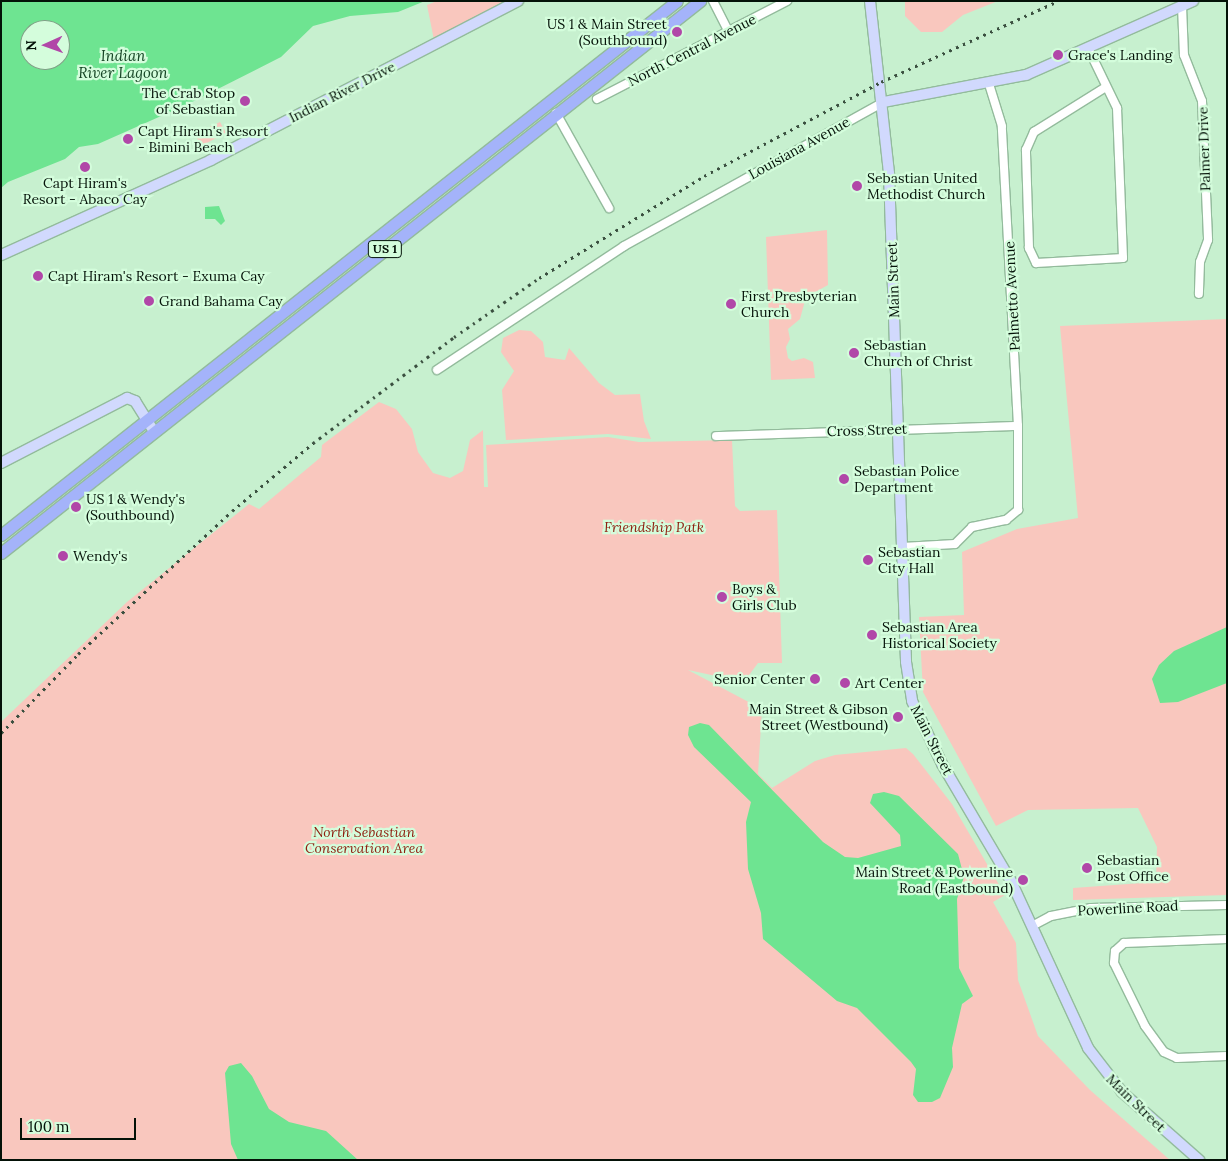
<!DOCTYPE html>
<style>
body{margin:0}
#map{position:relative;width:1228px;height:1161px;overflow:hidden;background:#c7f0cf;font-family:Lora,serif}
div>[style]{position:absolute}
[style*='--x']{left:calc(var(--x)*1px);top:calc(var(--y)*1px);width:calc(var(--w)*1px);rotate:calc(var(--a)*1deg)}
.green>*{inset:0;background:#f9c7be}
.water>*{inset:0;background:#6ee491}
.roads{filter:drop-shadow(1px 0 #93bb9c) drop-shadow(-1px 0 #93bb9c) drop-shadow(0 1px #93bb9c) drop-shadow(0 -1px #93bb9c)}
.street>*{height:8px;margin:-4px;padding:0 4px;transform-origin:4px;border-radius:4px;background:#fff}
.secondary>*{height:10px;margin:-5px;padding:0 5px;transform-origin:5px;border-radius:5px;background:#d1d9fd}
.primary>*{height:11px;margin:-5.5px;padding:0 5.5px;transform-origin:5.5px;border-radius:5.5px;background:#a4b3fa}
.rail>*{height:2.5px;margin-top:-1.25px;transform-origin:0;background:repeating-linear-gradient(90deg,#3a4f3f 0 2.5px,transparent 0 7.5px)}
.dots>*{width:14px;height:14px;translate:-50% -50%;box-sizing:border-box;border:2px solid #d4fddc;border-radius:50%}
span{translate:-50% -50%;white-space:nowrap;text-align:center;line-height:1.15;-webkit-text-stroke:4.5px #d4fddc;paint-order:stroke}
.shield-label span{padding:1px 4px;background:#d4fddc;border:1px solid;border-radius:4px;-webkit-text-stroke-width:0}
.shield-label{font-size:12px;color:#041208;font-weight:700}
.poi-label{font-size:14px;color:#041208}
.right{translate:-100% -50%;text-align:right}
.left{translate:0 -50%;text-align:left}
.street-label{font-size:14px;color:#041208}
.park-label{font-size:14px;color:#8e1d0e;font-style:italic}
.water-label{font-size:15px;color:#164525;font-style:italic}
.frame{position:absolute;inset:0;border:2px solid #041208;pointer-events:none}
.north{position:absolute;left:20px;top:20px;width:50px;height:50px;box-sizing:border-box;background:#d4fddc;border:1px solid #819f87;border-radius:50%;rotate:268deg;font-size:14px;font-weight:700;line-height:20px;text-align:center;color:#041208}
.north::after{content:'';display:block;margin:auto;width:18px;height:22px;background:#b147a8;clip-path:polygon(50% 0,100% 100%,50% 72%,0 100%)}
.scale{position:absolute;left:20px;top:1118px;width:116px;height:22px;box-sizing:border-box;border:2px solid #041208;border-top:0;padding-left:6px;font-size:15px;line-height:18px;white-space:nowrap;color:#041208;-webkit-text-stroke:4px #d4fddc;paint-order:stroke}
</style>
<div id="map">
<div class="green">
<i style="clip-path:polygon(437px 1px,507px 1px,434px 40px,427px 5px)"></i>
<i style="clip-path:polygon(905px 1px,998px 1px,963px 15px,942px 32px,921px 32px,905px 16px)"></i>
<i style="clip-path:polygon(220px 122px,226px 133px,201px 146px,195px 134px)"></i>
<i style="clip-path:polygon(827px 230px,828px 285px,806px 297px,800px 319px,788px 329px,790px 339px,786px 347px,788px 358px,792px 361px,804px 358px,813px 362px,815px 378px,771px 380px,766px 237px)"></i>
<i style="clip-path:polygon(1227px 319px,1227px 895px,1073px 900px,1073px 888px,1156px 882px,1157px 847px,1138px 808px,1028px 810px,996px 826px,923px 692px,919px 617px,964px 615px,962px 552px,1017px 529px,1078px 518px,1060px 326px)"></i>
<i style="clip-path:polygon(519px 330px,531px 331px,543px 342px,545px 357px,565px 360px,569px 348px,599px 383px,615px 395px,640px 394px,644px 421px,651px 439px,608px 434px,506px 440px,502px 390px,514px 371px,501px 352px,503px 338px)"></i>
<i style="clip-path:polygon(379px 402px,396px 409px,412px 429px,418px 452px,433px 473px,450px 478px,463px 471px,470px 440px,483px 430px,484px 487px,488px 487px,486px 445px,608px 437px,639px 442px,732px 440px,735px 506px,740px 511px,777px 510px,782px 663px,758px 663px,744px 682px,688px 670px,762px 709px,758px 774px,772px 788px,815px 761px,835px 755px,906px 748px,913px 754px,952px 804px,1005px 895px,993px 902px,1016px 943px,1018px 980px,1038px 1036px,1090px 1090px,1170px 1160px,1px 1160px,1px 722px,127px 602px,249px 504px,259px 509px,321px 457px,322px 445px)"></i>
</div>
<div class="water">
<i style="clip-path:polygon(evenodd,1px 1px,425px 1px,398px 12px,350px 16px,313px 26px,281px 57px,186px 105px,98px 144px,79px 147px,65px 159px,8px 182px,1px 188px,1px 1px,30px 30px,60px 30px,60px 60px,30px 60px,30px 30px)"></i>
<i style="clip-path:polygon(219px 206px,225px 221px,221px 225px,215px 219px,205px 219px,205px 207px)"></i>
<i style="clip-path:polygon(1227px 627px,1227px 683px,1178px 702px,1160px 703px,1152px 679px,1159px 665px,1174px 651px)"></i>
<i style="clip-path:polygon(700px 723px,709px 725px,823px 842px,845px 857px,858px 858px,901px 846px,900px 835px,870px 803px,873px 794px,884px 792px,899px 796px,958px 854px,964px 877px,957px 899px,959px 968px,973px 996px,962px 1004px,952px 1048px,953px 1067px,940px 1098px,932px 1102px,918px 1102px,913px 1095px,916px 1069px,911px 1062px,857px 1008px,837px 1001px,763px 939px,761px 913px,748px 869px,746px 822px,751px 802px,694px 747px,688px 735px,689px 727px)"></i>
<i style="clip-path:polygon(241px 1063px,252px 1076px,269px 1109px,289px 1122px,326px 1131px,358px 1160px,238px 1160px,231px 1144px,225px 1073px,229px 1066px)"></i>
</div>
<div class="roads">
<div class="street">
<i style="--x:713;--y:1;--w:34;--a:63"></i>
<i style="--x:1182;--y:6;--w:49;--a:87.7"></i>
<i style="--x:1184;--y:55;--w:49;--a:68.6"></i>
<i style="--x:1202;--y:101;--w:139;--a:87.5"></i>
<i style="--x:1208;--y:240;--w:23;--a:110"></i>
<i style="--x:1200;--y:262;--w:32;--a:92"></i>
<i style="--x:1088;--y:48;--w:67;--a:64.2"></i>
<i style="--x:1117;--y:108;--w:150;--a:87.7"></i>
<i style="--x:1123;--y:258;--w:87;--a:176.7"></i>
<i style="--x:1036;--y:263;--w:17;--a:-115"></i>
<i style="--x:1029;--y:248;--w:98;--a:-91.8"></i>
<i style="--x:1026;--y:150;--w:20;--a:-66"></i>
<i style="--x:1034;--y:132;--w:85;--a:-32"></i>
<i style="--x:597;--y:99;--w:214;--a:-27.3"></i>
<i style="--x:556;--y:113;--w:109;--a:60.8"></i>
<i style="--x:437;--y:370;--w:224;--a:-33.5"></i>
<i style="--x:624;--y:246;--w:297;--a:-29"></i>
<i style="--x:716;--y:436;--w:302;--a:-1.9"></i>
<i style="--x:902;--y:547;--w:53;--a:-3.2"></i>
<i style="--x:955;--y:544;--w:24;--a:-45"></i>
<i style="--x:972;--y:527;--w:35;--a:-12"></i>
<i style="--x:1006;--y:520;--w:16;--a:-40"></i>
<i style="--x:1018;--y:510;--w:84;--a:-90"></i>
<i style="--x:1018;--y:426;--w:300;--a:-93.1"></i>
<i style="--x:1002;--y:126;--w:44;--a:-107.2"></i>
<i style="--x:1032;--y:926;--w:21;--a:-28"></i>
<i style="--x:1051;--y:916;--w:41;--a:-11.3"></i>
<i style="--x:1091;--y:908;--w:136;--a:-1.3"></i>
<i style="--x:1227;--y:939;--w:103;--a:177.8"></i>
<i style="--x:1124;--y:943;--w:12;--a:138"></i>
<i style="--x:1115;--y:951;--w:12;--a:95"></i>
<i style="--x:1114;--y:963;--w:70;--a:63.8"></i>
<i style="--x:1145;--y:1026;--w:32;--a:54"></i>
<i style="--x:1164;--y:1052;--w:14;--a:25"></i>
<i style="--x:1177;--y:1058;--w:50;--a:-2.3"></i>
</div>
<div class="secondary">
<i style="--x:870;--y:1;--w:174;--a:83.7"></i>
<i style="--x:889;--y:174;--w:488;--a:88"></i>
<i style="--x:906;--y:662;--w:39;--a:81"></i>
<i style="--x:912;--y:701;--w:70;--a:64.5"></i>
<i style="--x:942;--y:764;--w:136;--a:59.5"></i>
<i style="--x:1011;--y:881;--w:184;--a:65.2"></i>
<i style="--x:1088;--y:1048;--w:56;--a:52.3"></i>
<i style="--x:1122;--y:1092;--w:103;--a:41.4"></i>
<i style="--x:884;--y:102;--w:145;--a:-10.8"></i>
<i style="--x:1026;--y:75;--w:183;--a:-23.9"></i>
<i style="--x:1;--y:255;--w:230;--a:-24.3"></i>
<i style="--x:211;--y:160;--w:346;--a:-27.4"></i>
<i style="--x:1;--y:463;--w:142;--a:-27.3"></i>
<i style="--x:127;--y:398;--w:9;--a:21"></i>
<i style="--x:135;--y:401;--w:36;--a:58"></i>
</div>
<div class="primary">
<i style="--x:1;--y:535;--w:861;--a:-38.31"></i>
<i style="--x:1;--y:553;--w:891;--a:-38.3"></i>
</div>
</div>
<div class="rail">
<i style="--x:1;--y:733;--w:110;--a:-45.7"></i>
<i style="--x:78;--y:654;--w:210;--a:-42.9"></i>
<i style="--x:232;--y:511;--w:106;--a:-40"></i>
<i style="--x:313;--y:443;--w:176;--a:-36.9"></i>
<i style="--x:454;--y:337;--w:103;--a:-34.8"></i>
<i style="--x:539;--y:278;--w:194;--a:-31.7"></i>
<i style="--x:704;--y:176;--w:200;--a:-28"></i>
<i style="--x:881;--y:82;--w:195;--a:-24.6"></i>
</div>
<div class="dots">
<i style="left:677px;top:32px;background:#b147a8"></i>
<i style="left:1058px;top:55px;background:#b147a8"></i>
<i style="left:245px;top:101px;background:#b147a8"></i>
<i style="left:128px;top:139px;background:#b147a8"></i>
<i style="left:85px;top:167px;background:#b147a8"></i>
<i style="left:857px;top:186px;background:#b147a8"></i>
<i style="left:38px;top:276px;background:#b147a8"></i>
<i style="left:149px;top:301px;background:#b147a8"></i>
<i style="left:731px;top:304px;background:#b147a8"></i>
<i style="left:854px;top:353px;background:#b147a8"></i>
<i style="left:844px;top:479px;background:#b147a8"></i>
<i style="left:76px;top:507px;background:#b147a8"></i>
<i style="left:63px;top:556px;background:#b147a8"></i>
<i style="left:868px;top:560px;background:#b147a8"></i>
<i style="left:722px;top:597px;background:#b147a8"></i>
<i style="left:872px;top:635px;background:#b147a8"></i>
<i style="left:815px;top:679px;background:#b147a8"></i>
<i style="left:845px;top:683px;background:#b147a8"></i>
<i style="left:898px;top:717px;background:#b147a8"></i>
<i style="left:1087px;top:868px;background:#b147a8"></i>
<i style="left:1023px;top:880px;background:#b147a8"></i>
</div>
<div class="shield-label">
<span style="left:385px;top:249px">US 1</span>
</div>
<div class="poi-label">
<span class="right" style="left:667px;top:32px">US 1 &amp; Main Street<br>(Southbound)</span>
<span class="left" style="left:1068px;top:55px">Grace's Landing</span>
<span class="right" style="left:235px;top:101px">The Crab Stop<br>of Sebastian</span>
<span class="left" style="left:138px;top:139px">Capt Hiram's Resort<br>- Bimini Beach</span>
<span class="left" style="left:867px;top:186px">Sebastian United<br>Methodist Church</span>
<span style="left:85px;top:191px">Capt Hiram's<br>Resort - Abaco Cay</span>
<span class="left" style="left:48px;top:276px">Capt Hiram's Resort - Exuma Cay</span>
<span class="left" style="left:741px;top:304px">First Presbyterian<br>Church</span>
<span class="left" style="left:159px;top:301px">Grand Bahama Cay</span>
<span class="left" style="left:864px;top:353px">Sebastian<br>Church of Christ</span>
<span class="left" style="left:854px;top:479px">Sebastian Police<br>Department</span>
<span class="left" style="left:86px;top:507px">US 1 &amp; Wendy's<br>(Southbound)</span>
<span class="left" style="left:878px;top:560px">Sebastian<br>City Hall</span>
<span class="left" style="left:73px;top:556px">Wendy's</span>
<span class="left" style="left:732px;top:597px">Boys &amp;<br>Girls Club</span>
<span class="left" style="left:882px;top:635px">Sebastian Area<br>Historical Society</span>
<span class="right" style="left:805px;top:679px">Senior Center</span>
<span class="left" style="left:855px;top:683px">Art Center</span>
<span class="right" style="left:888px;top:717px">Main Street &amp; Gibson<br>Street (Westbound)</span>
<span class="left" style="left:1097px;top:868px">Sebastian<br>Post Office</span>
<span class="right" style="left:1013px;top:880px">Main Street &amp; Powerline<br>Road (Eastbound)</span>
</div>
<div class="street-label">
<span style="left:692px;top:50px;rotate:-27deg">North Central Avenue</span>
<span style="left:342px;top:92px;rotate:-27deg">Indian River Drive</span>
<span style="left:799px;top:148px;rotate:-29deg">Louisiana Avenue</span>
<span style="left:1204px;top:149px;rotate:-92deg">Palmer Drive</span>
<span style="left:893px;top:280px;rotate:-92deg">Main Street</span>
<span style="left:1012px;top:296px;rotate:-93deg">Palmetto Avenue</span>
<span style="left:867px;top:430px;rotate:-2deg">Cross Street</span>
<span style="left:932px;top:740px;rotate:63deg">Main Street</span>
<span style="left:1128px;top:908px;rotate:-3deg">Powerline Road</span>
<span style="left:1136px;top:1103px;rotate:44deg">Main Street</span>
</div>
<div class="park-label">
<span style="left:654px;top:527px">Friendship Patk</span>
<span style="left:364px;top:840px">North Sebastian<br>Conservation Area</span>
</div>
<div class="water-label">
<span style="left:123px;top:64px">Indian<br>River Lagoon</span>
</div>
<div class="frame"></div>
<div class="north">N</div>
<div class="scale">100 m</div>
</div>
